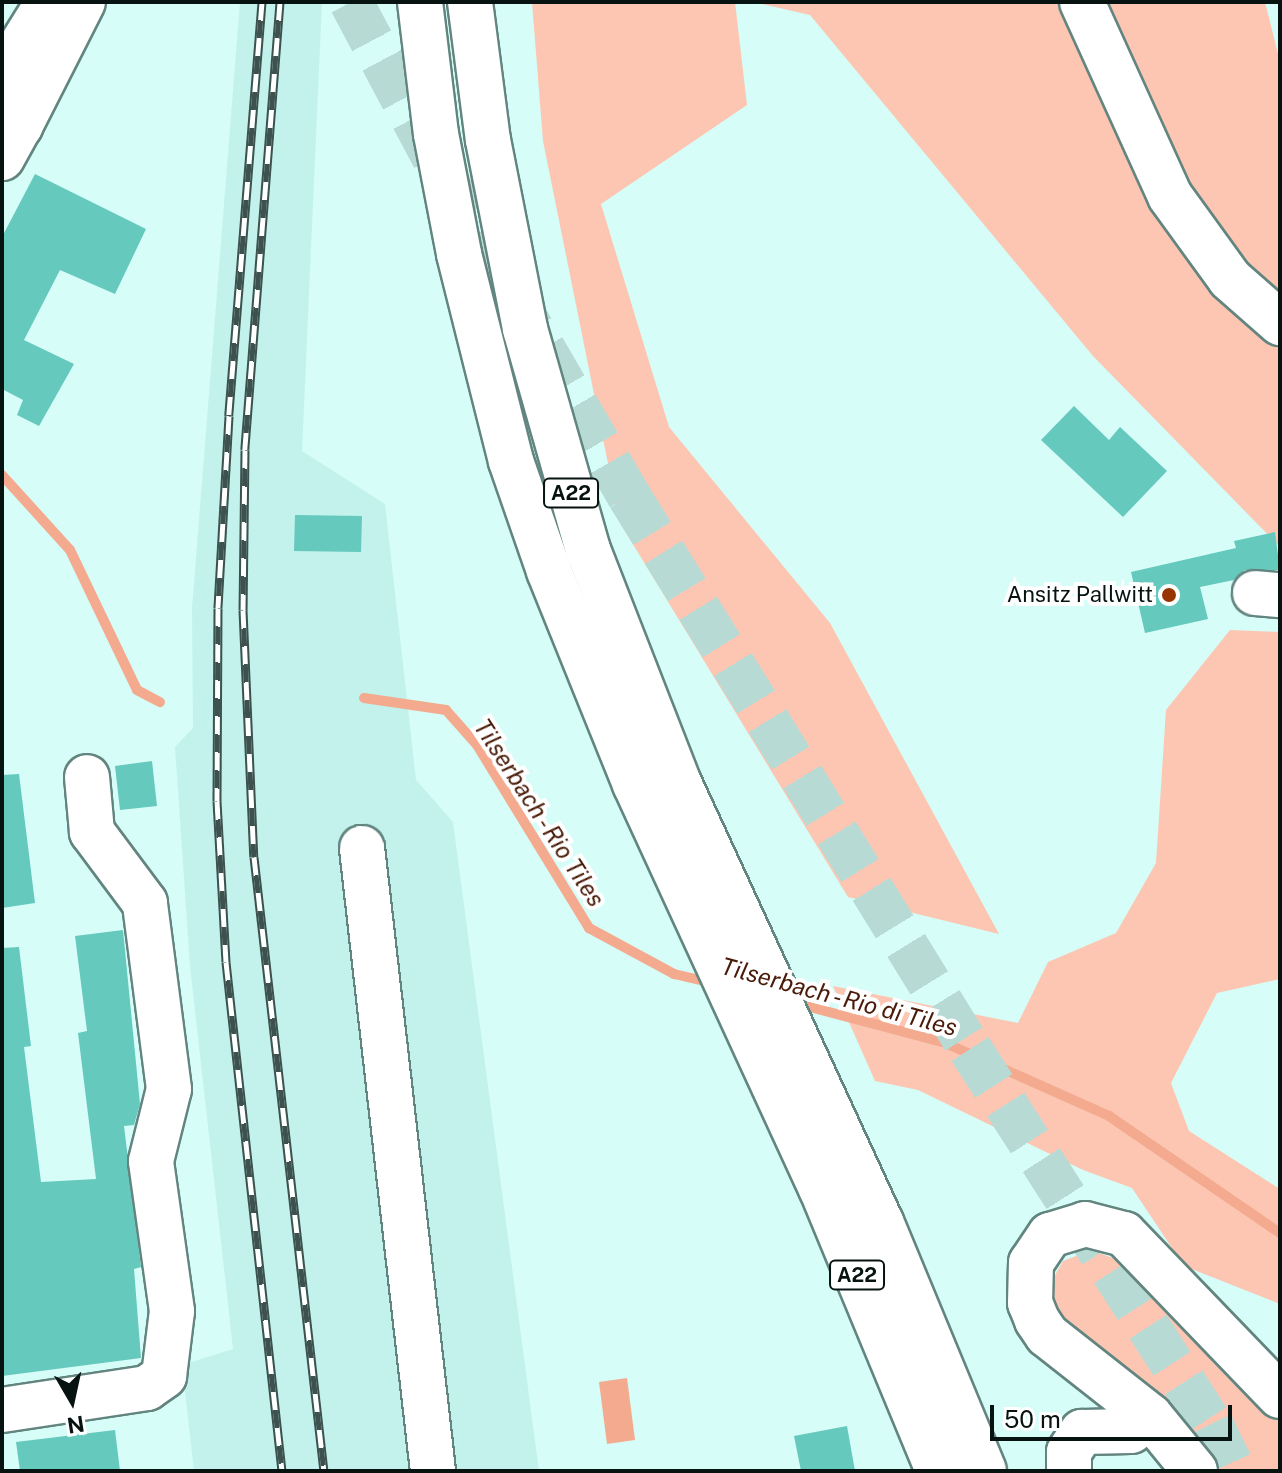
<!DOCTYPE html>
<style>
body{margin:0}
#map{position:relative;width:1282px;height:1473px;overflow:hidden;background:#d6fdf7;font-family:"Public Sans",sans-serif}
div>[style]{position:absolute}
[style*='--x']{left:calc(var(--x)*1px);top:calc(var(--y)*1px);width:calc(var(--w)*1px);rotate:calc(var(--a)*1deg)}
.built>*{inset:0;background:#c3f2ec}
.green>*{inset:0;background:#fcc6b2}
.water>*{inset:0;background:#f4aa8f}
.stream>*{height:10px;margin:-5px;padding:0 5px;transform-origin:5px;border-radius:5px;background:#f4aa8f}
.building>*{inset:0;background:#65c9bd}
.major-tunnel>*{height:44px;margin-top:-22px;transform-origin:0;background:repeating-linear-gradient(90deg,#b7dad4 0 44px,transparent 0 66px)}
.roads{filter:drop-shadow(2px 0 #638580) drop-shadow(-2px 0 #638580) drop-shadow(0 2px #638580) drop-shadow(0 -2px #638580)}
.minor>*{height:44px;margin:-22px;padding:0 22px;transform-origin:22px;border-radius:22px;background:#fff}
.major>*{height:44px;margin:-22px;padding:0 22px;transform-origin:22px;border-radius:22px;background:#fff}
.highway>*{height:44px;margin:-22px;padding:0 22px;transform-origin:22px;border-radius:22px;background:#fff}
.rail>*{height:9px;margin-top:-4.5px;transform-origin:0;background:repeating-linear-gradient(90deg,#fff 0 18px,#3d514e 0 36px);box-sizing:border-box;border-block:2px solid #3d514e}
.dots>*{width:22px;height:22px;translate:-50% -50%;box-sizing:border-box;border:4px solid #fff;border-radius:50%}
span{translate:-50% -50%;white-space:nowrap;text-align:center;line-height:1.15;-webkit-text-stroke:8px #fff;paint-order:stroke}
.shield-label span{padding:2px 6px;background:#fff;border:2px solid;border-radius:6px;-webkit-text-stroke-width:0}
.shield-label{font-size:20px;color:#061311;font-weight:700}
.poi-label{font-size:22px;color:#061311}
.right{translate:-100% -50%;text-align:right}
.water-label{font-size:24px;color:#491b08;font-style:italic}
.frame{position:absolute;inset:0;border:4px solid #061311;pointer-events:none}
.north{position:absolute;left:32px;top:1361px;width:80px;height:80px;-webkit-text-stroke:6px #fff;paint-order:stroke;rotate:171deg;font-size:22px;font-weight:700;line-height:32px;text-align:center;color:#061311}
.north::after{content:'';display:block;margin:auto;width:28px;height:36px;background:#061311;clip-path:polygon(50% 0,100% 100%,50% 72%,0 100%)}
.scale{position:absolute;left:990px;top:1405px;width:242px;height:36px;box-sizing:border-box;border:4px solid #061311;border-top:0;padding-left:10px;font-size:24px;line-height:28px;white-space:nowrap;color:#061311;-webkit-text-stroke:6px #fff;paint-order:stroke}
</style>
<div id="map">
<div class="built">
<i style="clip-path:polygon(240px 2px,322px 2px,302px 451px,385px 504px,416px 780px,453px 822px,539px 1471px,194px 1471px,182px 1365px,233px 1349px,190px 966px,175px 747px,193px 728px,192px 608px)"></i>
</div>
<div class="green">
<i style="clip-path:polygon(532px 2px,735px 2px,747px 105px,601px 204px,669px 427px,830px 623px,999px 934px,848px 897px,620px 523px,543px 141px)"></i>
<i style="clip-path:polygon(753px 2px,1265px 2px,1280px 62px,1280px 547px,1093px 356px,810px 15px)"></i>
<i style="clip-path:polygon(1230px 630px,1280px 632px,1280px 979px,1217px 993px,1171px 1083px,1189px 1131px,1280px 1189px,1280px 1304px,1184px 1266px,1132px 1188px,1083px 1170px,918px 1090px,875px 1081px,833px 986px,1018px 1023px,1048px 962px,1116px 933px,1156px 863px,1166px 710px)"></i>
<i style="clip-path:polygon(1091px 1250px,1132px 1265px,1280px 1421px,1280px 1471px,1211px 1471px,1065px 1326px,1053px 1306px,1049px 1286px,1063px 1261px)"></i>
</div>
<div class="water">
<i style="clip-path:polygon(627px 1378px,635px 1440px,607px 1444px,599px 1382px)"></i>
</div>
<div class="stream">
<i style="--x:2;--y:475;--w:101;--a:47.8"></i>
<i style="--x:70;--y:550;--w:155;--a:64.4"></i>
<i style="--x:137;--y:690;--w:26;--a:28"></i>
<i style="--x:364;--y:698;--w:83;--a:8.3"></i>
<i style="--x:446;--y:710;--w:47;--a:48.5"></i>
<i style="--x:477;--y:745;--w:215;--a:58.5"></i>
<i style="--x:589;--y:928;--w:97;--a:28.4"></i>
<i style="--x:674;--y:974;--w:40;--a:13"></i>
<i style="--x:795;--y:1003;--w:153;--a:14.8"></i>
<i style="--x:943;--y:1042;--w:182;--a:24"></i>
<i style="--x:1109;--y:1116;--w:207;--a:34.4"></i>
</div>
<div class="building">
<i style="clip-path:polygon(35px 174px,146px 229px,115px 294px,60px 270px,24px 340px,74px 364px,39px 426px,17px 415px,23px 400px,2px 389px,2px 237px)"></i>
<i style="clip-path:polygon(1074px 406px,1109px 440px,1120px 427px,1167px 471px,1123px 517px,1041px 440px)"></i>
<i style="clip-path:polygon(295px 515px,362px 516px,361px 552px,294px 551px)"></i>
<i style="clip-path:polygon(1275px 532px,1280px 570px,1245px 570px,1234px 580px,1200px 587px,1208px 619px,1145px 633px,1131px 572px,1236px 548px,1234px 541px)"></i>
<i style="clip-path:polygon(152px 761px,157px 806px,120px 810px,115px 766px)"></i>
<i style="clip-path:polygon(19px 774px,35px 903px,2px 908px,2px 775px)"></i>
<i style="clip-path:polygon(123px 930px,140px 1104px,134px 1125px,124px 1126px,141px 1267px,134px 1269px,141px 1358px,2px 1376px,2px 948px,19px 947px,31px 1046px,24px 1047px,41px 1182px,96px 1179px,78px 1033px,87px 1031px,75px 936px)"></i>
<i style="clip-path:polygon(847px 1426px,855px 1471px,801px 1471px,794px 1436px)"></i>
<i style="clip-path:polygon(115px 1430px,120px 1471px,20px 1471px,16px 1442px)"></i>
</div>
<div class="major-tunnel">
<i style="--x:351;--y:2;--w:198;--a:62"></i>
<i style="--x:444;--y:177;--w:369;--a:59.9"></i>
<i style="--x:629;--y:496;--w:650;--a:58.34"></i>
<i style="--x:970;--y:1049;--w:446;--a:57.3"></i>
<i style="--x:1211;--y:1424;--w:52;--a:63.9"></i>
</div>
<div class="roads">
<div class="minor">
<i style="--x:1082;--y:2;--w:213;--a:65.6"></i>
<i style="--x:1170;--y:196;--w:102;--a:54.1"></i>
<i style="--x:1230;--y:279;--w:67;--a:41.3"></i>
<i style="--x:2;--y:116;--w:21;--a:29"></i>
<i style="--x:20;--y:126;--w:139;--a:-63.1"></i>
<i style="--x:2;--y:158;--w:37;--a:-61"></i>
<i style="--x:1255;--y:593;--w:25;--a:5"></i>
<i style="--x:362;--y:848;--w:627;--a:83.5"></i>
<i style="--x:2;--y:1410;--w:147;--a:-8.6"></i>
<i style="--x:147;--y:1388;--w:21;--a:-35"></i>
<i style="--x:164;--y:1376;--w:65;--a:-83"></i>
<i style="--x:172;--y:1311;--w:151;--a:-98"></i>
<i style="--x:151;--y:1161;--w:74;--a:-76"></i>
<i style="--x:169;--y:1089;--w:188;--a:-97.4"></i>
<i style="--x:145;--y:903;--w:89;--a:-126.7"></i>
<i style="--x:92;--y:832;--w:55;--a:-95.2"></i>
<i style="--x:1069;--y:1471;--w:19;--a:-90"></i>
<i style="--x:1069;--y:1452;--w:24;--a:-57"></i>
<i style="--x:1082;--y:1432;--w:49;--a:-1.2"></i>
<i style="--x:1131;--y:1431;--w:24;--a:-38"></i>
<i style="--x:1195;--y:1471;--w:71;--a:-129.3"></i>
<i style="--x:1150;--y:1416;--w:131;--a:-141.8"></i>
<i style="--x:1047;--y:1335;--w:18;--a:-124"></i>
<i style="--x:1037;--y:1320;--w:18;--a:-112"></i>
<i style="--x:1030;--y:1303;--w:40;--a:-88.6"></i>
<i style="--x:1031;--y:1263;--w:34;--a:-56"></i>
<i style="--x:1050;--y:1235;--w:37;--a:-17"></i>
<i style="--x:1085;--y:1224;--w:40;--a:14.4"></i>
<i style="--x:1124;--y:1234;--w:225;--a:46.1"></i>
</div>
<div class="major">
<i style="--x:2;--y:76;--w:87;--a:-58.1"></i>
</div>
<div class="highway">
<i style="--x:420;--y:2;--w:133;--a:83.1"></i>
<i style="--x:436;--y:134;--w:122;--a:79.1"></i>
<i style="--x:459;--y:254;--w:213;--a:75.9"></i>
<i style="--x:511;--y:461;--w:116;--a:70.9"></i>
<i style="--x:549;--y:571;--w:230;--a:68"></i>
<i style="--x:635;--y:784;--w:445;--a:65.3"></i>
<i style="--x:821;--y:1188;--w:306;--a:67.5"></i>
<i style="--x:470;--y:2;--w:139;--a:82.6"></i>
<i style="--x:488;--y:140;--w:193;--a:78.9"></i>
<i style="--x:525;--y:329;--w:230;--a:74.1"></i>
<i style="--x:588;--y:550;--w:248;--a:68.7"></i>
<i style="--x:678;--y:781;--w:485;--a:65.3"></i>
<i style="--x:881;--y:1222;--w:269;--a:67.5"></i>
</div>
</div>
<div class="rail">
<i style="--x:262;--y:2;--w:415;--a:94.6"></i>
<i style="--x:229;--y:416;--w:192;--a:93.3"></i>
<i style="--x:218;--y:608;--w:193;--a:90.3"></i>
<i style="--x:217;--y:801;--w:161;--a:86.8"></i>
<i style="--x:226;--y:962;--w:512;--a:83.72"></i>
<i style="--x:280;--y:2;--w:449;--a:94.5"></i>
<i style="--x:245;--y:450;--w:160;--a:90.7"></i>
<i style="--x:243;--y:610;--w:247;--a:87.5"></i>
<i style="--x:254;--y:857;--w:618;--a:83.5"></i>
</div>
<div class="dots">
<i style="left:1169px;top:595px;background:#983400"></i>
</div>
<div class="shield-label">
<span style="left:571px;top:493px">A22</span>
<span style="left:857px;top:1275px">A22</span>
</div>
<div class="poi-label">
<span class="right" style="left:1153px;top:595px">Ansitz Pallwitt</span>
</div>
<div class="water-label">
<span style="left:539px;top:813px;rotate:57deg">Tilserbach - Rio Tiles</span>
<span style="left:839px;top:997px;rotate:15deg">Tilserbach - Rio di Tiles</span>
</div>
<div class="frame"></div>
<div class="north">N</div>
<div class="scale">50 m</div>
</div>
